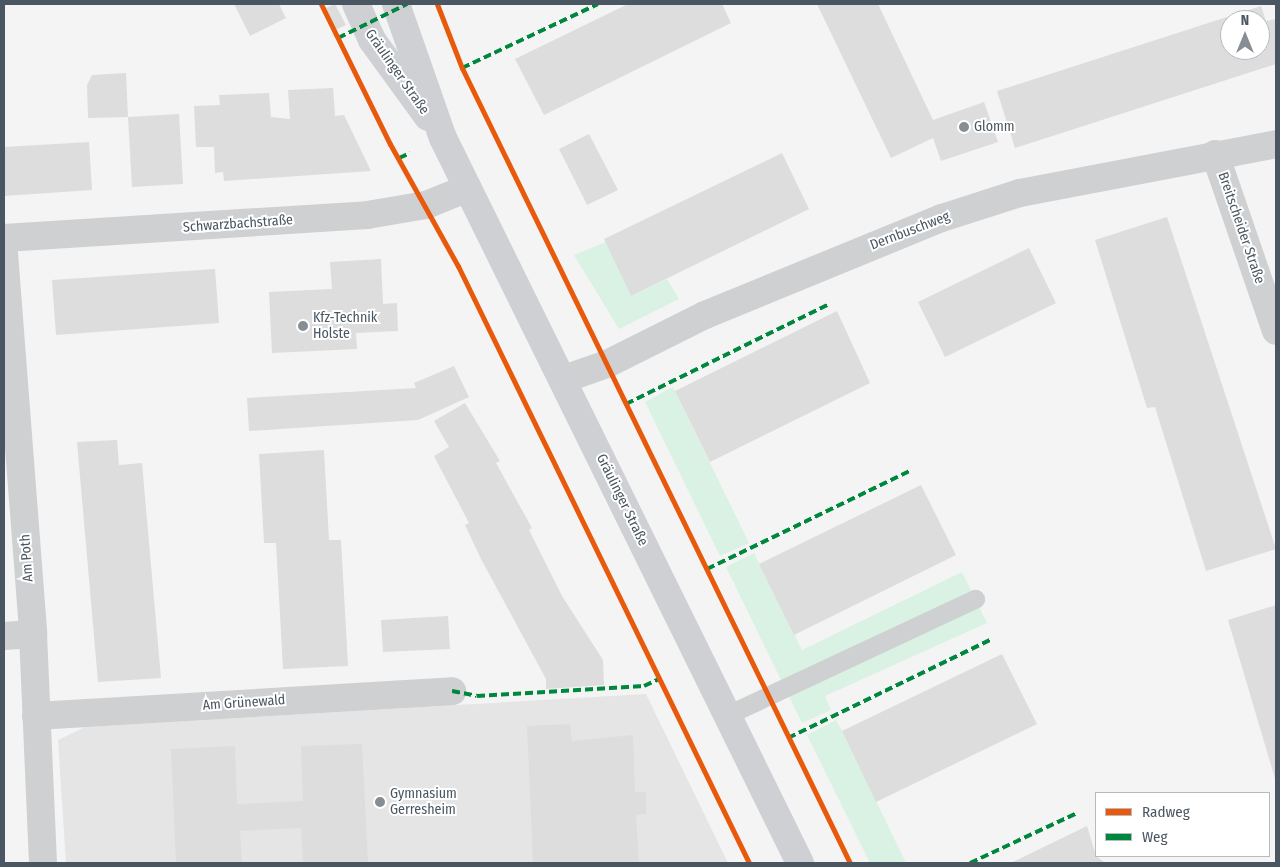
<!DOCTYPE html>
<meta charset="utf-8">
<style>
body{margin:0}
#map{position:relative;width:1280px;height:867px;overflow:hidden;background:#f4f4f4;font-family:"Fira Sans Condensed",sans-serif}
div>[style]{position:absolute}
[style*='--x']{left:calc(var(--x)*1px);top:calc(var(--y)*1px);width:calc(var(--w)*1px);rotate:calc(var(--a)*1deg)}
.education>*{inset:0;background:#e6e5e6}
.green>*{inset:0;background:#d9f2e3}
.building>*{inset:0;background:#ddddde}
.lane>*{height:19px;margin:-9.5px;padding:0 9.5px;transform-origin:9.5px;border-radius:9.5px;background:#ced0d2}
.street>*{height:28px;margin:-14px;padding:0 14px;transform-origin:14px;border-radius:14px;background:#ced0d2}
.secondary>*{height:28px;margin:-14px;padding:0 14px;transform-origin:14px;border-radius:14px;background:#ced0d4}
.quiet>*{height:4px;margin-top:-2px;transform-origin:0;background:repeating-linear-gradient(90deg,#00873e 0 8px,transparent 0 12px)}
.cycleway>*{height:5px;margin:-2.5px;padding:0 2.5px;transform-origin:2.5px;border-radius:2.5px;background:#e8590c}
.dots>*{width:14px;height:14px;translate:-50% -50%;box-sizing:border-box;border:2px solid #fff;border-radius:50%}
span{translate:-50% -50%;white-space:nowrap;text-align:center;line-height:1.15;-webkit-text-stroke:4px #fff;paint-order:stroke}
.street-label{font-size:14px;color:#4a5661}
.poi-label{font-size:14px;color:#4a5661}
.left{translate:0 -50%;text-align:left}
.frame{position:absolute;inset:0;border:5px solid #4a5661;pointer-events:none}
.legend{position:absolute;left:1095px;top:792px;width:175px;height:65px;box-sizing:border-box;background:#fff;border:1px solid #b7bbc0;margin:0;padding:6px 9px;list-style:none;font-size:15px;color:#4a5661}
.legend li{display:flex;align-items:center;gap:10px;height:25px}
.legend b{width:25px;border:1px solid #b7bbc0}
.north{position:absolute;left:1220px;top:10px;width:50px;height:50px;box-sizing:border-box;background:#fff;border:1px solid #b7bbc0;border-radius:50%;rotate:0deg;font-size:14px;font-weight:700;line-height:20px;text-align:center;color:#4a5661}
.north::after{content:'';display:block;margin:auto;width:18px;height:22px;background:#868d94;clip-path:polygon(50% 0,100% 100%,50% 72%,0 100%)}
</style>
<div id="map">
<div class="education">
<i style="clip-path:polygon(646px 694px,728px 863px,66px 863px,58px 740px,85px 727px)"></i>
</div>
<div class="green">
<i style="clip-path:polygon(606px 242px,631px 296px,667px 279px,679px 299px,619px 329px,574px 255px)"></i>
<i style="clip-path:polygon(673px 387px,749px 543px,720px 556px,645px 402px)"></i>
<i style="clip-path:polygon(754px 553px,802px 650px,962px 572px,987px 623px,825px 696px,831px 710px,802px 723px,726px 567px)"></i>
<i style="clip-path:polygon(836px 720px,842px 731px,906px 863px,870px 863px,807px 735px)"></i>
</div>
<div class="building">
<i style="clip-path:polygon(234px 4px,279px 4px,286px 18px,250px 36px)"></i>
<i style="clip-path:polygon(335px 4px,346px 25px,335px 30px,326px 8px)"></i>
<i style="clip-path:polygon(628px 4px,722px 4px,731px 23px,544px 115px,515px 59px)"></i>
<i style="clip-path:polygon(817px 4px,878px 4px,933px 120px,984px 102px,998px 142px,941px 161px,933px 138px,891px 158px)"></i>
<i style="clip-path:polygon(evenodd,1261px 6px,1266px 21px,1276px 19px,1276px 64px,1015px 148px,997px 91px,1261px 6px,1230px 20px,1260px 20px,1260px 50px,1230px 50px,1230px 20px)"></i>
<i style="clip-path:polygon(126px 73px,128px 117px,88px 118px,87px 85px,92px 75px)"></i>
<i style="clip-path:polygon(333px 88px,335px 116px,344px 115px,371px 171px,224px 181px,223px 172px,215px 173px,214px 147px,196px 147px,194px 106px,220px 105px,219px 95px,269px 93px,271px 117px,290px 119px,288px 90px)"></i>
<i style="clip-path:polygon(179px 114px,183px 184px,132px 187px,128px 117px)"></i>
<i style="clip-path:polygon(589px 134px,618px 190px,587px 205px,559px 149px)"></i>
<i style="clip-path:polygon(89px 142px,92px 190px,4px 196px,4px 147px)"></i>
<i style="clip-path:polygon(782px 153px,809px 209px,631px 296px,604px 239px)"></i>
<i style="clip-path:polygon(1167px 217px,1276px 549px,1206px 571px,1155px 407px,1147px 408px,1095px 240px)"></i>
<i style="clip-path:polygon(1029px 248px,1056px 303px,945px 357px,918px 302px)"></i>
<i style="clip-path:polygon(381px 259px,383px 304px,397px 303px,398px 331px,356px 333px,357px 349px,272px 353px,269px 292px,332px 289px,330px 262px)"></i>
<i style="clip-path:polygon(215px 269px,219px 323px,56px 335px,52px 280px)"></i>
<i style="clip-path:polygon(837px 311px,870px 383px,710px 462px,675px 391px)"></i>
<i style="clip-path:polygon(454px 366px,469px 397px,418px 420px,249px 431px,247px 398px,416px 388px,414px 383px)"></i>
<i style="clip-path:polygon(465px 403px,500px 461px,496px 463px,532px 528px,529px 530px,562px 596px,603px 660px,604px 685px,546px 689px,546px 679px,481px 559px,465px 525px,469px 523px,434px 456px,449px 447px,434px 421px)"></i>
<i style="clip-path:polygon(117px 440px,119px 465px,142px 463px,161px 678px,98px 682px,77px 442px)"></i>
<i style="clip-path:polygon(324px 450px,329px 540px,341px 540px,348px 666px,283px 669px,276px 543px,264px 543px,259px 454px)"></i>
<i style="clip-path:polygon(921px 485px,956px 555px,794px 635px,759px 564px)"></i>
<i style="clip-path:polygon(1276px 605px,1276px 782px,1228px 620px)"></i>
<i style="clip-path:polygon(448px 616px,450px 649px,383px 652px,381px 620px)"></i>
<i style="clip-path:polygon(1002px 654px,1037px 724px,876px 802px,842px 731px)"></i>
<i style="clip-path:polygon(570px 724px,572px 741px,633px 735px,635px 792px,646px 792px,646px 814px,636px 815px,639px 863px,533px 863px,527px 726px)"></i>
<i style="clip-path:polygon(362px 744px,368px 863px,303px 863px,301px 828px,240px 831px,242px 863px,176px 863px,171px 749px,235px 746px,237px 804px,303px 801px,301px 746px)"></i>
<i style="clip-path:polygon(1087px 826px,1096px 856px,1105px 863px,1011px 863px)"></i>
</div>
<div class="lane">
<i style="--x:727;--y:715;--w:274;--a:-25.1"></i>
</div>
<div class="street">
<i style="--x:1215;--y:154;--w:187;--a:71"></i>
<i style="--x:4;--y:238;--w:364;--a:-3.6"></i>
<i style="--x:367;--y:215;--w:60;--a:-9.6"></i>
<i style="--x:426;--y:205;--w:45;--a:-22"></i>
<i style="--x:4;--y:253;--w:382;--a:85.6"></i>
<i style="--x:33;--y:634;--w:229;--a:87.5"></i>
<i style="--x:564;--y:379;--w:46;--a:-19.2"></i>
<i style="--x:607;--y:364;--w:110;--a:-26.6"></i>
<i style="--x:705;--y:315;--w:256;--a:-22.3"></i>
<i style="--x:942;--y:218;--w:82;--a:-17.8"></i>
<i style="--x:1020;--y:193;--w:261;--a:-10.8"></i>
<i style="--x:4;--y:636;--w:29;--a:-4"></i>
<i style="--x:36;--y:716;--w:417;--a:-3.4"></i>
</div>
<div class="secondary">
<i style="--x:356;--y:4;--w:39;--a:66"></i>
<i style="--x:372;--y:40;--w:95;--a:54"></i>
<i style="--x:396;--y:4;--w:142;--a:70.7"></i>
<i style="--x:443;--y:138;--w:808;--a:63.78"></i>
</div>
<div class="quiet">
<i style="--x:338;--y:38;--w:77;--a:-26.2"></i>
<i style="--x:462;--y:68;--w:150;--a:-25.2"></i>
<i style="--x:399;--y:158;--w:12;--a:-24"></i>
<i style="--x:626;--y:404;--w:226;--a:-26.2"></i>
<i style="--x:707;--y:569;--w:225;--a:-25.8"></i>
<i style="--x:452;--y:691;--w:25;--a:11"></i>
<i style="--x:477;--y:696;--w:167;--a:-3.4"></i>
<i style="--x:644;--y:686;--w:17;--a:-25"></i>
<i style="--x:788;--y:738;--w:227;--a:-25.9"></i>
<i style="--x:970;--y:863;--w:118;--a:-25"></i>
</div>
<div class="cycleway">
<i style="--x:321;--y:4;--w:156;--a:63.8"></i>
<i style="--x:390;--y:144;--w:140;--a:60.9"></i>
<i style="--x:458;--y:266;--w:664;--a:64.01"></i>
<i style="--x:437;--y:4;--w:69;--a:68.7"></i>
<i style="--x:462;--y:68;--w:885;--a:63.99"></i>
</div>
<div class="dots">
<i style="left:964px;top:127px;background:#868d94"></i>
<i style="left:303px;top:326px;background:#868d94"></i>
<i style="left:380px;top:802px;background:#868d94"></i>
</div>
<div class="street-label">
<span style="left:397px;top:72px;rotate:55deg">Gräulinger Straße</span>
<span style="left:238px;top:224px;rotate:-4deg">Schwarzbachstraße</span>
<span style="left:1241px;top:228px;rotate:71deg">Breitscheider Straße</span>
<span style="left:910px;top:231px;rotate:-21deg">Dernbuschweg</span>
<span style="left:622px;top:500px;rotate:64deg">Gräulinger Straße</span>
<span style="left:27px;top:558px;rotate:-94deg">Am Poth</span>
<span style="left:244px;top:703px;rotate:-4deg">Am Grünewald</span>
</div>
<div class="poi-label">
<span class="left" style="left:974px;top:127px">Glomm</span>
<span class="left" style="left:313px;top:326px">Kfz-Technik<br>Holste</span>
<span class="left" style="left:390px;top:802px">Gymnasium<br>Gerresheim</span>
</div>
<div class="frame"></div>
<ul class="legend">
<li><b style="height:6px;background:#e8590c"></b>Radweg</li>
<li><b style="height:6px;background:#00873e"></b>Weg</li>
</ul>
<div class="north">N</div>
</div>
